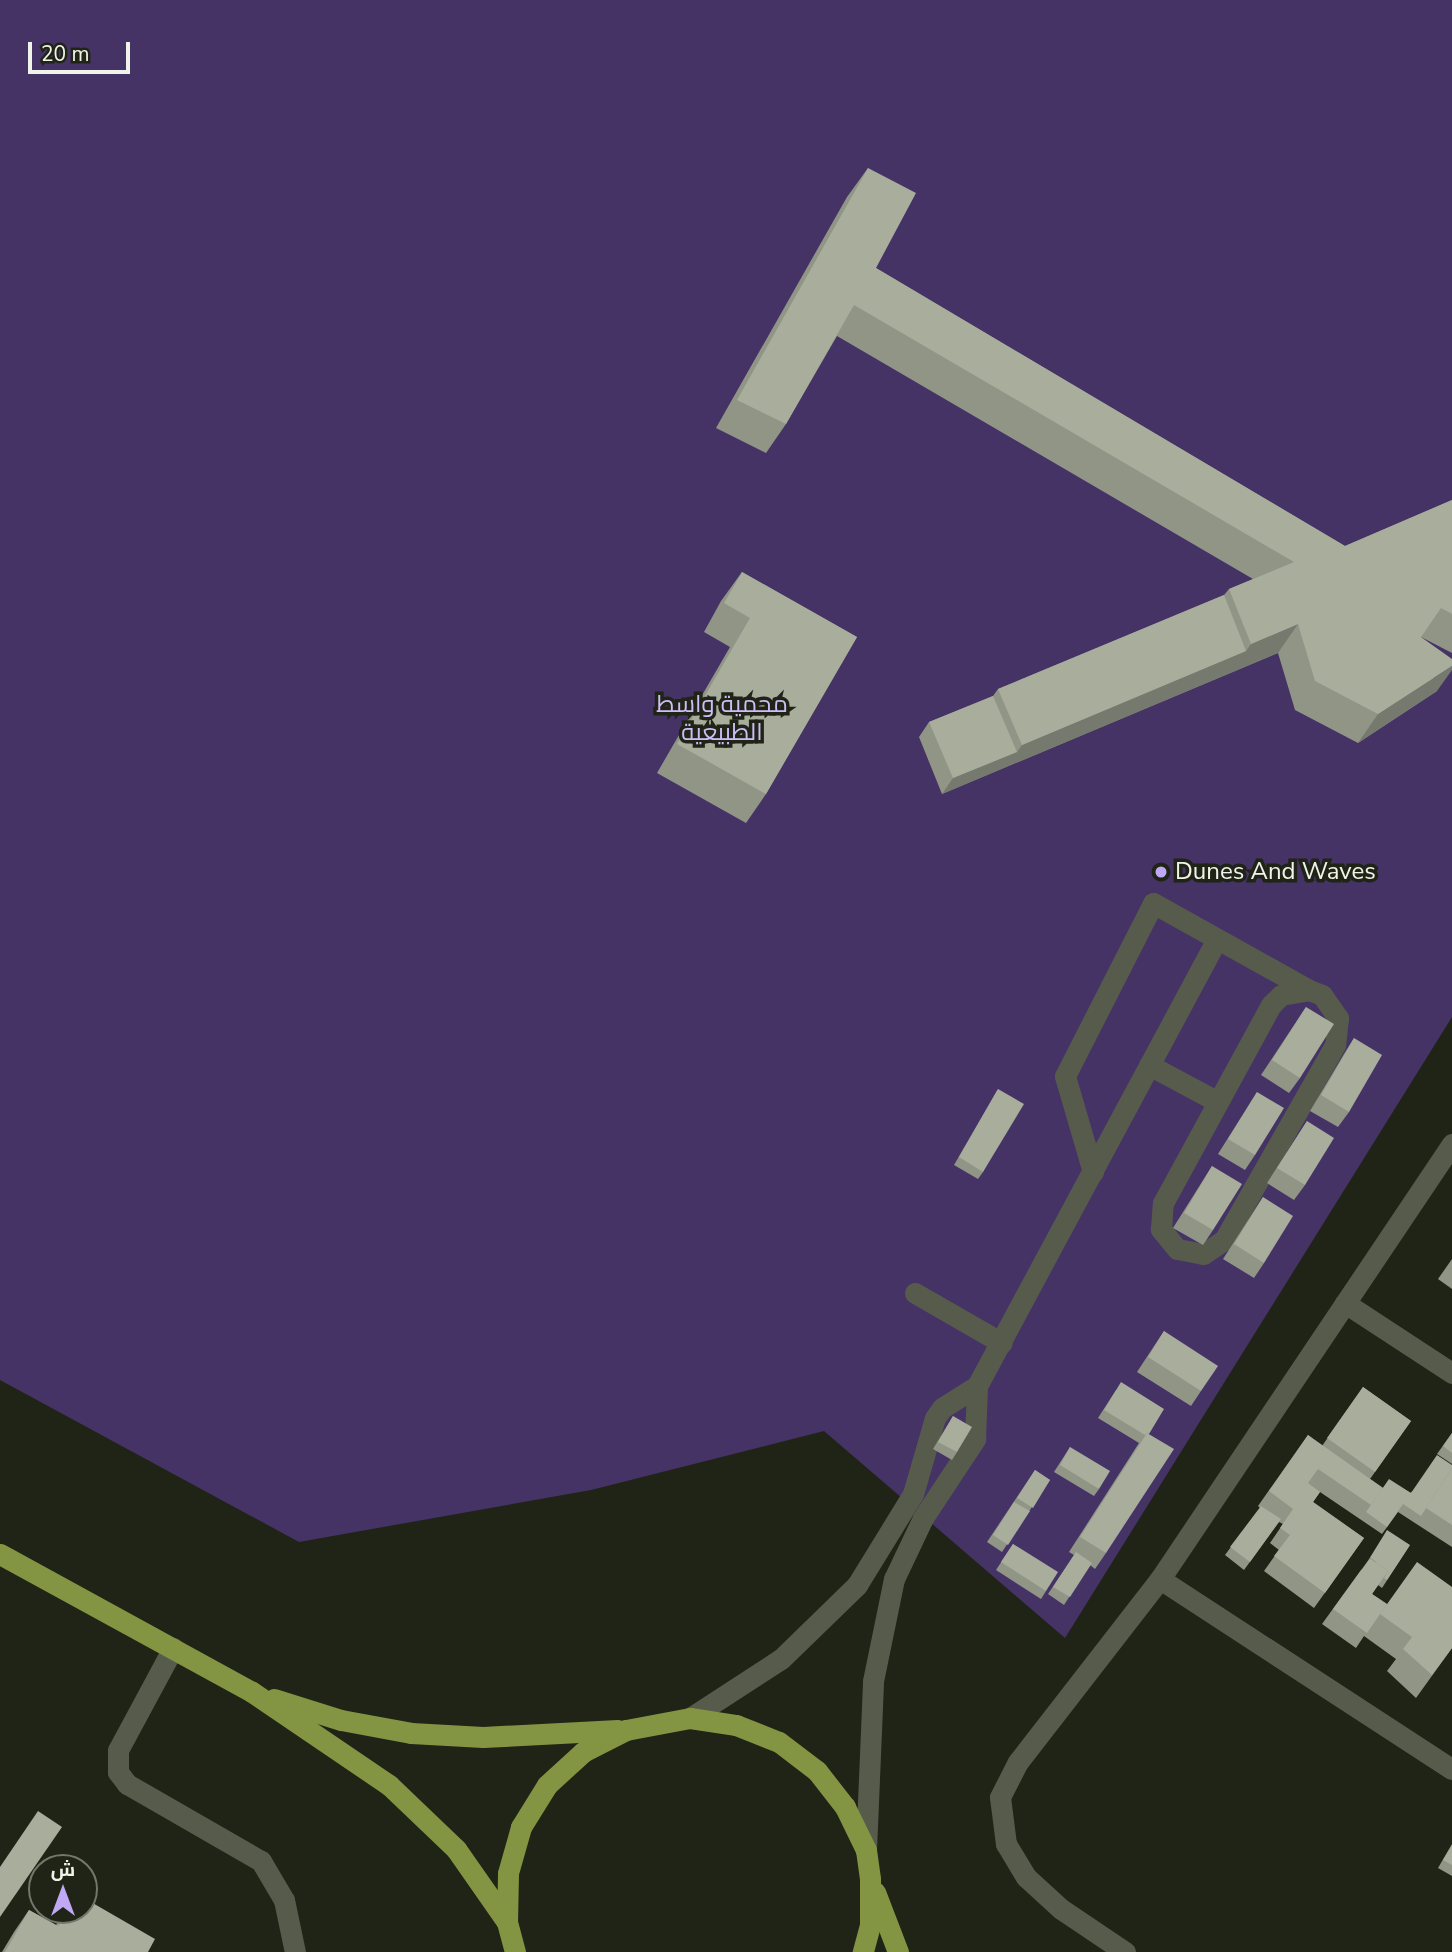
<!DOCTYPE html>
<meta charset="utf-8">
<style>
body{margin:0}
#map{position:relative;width:1452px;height:1952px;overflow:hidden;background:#202416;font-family:"Nunito Sans",Cairo,sans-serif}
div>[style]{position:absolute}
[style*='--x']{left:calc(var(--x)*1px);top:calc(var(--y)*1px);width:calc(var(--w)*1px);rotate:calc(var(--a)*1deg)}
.green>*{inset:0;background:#453366}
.minor>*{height:21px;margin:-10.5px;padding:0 10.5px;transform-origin:10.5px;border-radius:10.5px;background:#575b4c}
.major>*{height:21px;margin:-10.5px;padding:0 10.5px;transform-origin:10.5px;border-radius:10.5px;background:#839542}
.wall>*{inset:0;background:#909586}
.shaded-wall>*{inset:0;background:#76796d}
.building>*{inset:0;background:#a8ad9c}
.dots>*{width:19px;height:19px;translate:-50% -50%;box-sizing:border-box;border:4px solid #202416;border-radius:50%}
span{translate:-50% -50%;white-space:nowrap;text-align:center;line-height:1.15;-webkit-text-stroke:7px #202416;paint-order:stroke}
.park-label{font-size:24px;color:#cebdf8}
.poi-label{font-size:24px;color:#f0f3ea}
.left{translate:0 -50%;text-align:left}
.north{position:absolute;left:28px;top:1854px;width:70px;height:70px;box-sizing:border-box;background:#202416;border:2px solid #73776b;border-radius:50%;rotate:0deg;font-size:19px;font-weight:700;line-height:28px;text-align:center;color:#f0f3ea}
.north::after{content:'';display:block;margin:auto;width:24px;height:32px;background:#c0a8f4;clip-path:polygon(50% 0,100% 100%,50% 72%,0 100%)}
.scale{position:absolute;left:28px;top:42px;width:102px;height:32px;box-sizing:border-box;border:4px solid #f0f3ea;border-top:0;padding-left:9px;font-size:21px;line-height:24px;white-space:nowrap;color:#f0f3ea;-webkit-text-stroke:5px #202416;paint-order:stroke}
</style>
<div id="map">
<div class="green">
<i style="clip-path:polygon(0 0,1452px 0,1452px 1017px,1065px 1638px,824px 1431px,591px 1490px,299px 1542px,0 1380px)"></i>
</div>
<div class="minor">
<i style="--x:1309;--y:990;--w:14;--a:21"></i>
<i style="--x:1322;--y:995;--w:28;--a:55"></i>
<i style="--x:1338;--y:1018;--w:27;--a:96"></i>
<i style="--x:1335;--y:1045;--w:224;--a:119.6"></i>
<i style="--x:1224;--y:1240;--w:25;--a:146"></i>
<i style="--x:1203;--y:1254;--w:26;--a:-169"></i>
<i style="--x:1177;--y:1249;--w:26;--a:-129"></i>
<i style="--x:1161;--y:1229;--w:26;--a:-86"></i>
<i style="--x:1163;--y:1203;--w:226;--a:-61.4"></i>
<i style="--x:1271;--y:1005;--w:14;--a:-45"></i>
<i style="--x:1281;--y:995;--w:28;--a:-10"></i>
<i style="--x:1149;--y:1065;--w:78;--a:28.2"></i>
<i style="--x:1093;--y:1172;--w:100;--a:-106.3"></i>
<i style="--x:1065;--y:1076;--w:194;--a:-63"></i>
<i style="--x:1153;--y:903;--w:179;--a:29.1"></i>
<i style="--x:915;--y:1293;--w:100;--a:29.9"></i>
<i style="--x:1345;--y:1303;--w:128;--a:33.2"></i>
<i style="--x:1160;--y:1579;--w:348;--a:33.1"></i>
<i style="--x:173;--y:1648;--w:116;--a:118.3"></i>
<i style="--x:118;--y:1750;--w:22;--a:90"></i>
<i style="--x:118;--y:1772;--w:15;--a:53"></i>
<i style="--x:127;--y:1784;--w:155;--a:29.9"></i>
<i style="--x:261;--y:1861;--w:45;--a:59.5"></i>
<i style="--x:284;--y:1900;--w:53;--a:78.1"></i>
<i style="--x:690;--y:1718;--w:108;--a:-33"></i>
<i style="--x:781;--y:1659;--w:106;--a:-44.2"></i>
<i style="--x:857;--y:1585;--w:107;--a:-58.4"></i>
<i style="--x:913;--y:1494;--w:79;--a:-73.9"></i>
<i style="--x:935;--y:1418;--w:12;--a:-55"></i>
<i style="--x:942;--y:1408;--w:41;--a:-32.2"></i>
<i style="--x:977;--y:1386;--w:507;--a:-61.77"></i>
<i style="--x:866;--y:1850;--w:169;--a:-87.6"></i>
<i style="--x:873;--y:1681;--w:104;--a:-78.4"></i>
<i style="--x:894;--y:1579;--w:68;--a:-64.6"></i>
<i style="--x:923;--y:1518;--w:95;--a:-56.6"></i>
<i style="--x:975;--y:1439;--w:53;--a:-87.8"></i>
<i style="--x:1125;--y:1952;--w:77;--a:-146.1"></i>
<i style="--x:1061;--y:1909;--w:47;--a:-137.6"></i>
<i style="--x:1026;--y:1877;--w:39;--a:-121"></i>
<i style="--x:1006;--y:1844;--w:47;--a:-97.3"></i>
<i style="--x:1000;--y:1797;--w:39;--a:-63"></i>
<i style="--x:1018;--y:1762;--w:232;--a:-52.2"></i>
<i style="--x:1160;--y:1579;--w:524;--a:-56.13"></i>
</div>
<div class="major">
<i style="--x:0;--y:1554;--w:287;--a:28.7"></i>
<i style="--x:252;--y:1692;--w:166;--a:34.2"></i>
<i style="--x:389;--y:1785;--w:93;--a:43.7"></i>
<i style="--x:456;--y:1849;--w:89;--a:55.1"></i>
<i style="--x:274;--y:1699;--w:70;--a:17.4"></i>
<i style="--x:341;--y:1720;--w:71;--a:10.5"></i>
<i style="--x:411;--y:1733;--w:72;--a:3.2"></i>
<i style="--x:483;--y:1737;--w:135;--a:-3"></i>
<i style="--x:875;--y:1892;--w:64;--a:69"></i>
<i style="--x:515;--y:1952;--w:31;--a:-105"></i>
<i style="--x:507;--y:1922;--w:49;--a:-88.8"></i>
<i style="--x:508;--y:1873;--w:48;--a:-74.2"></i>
<i style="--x:521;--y:1827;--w:49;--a:-58.2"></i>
<i style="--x:547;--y:1785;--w:49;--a:-42.5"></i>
<i style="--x:583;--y:1752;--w:48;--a:-27.1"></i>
<i style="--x:626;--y:1730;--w:65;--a:-10.6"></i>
<i style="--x:690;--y:1718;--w:47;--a:8.7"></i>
<i style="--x:736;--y:1725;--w:46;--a:21.6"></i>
<i style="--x:779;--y:1742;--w:48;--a:37.3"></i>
<i style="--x:817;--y:1771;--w:46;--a:52.1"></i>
<i style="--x:845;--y:1807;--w:48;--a:64"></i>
<i style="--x:866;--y:1850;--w:29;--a:82"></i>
<i style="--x:870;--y:1879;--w:46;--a:90"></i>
<i style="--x:870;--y:1925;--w:28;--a:105"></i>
</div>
<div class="wall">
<i style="clip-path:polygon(868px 168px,876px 268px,1345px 546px,1452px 500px,1452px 653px,1421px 637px,1437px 691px,1358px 743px,1295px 710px,1278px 653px,942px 794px,919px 737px,929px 722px,993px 696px,998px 689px,1224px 595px,1229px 589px,1253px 579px,837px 336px,786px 424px,766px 453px,716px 428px,847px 197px)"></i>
<i style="clip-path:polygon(742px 572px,857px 637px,766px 794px,746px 823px,657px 773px,730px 647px,704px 632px,721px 601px)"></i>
<i style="clip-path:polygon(1306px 1007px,1300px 1078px,1289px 1093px,1261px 1075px)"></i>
<i style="clip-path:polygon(1354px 1038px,1349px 1112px,1338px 1127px,1310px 1111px,1344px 1054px)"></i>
<i style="clip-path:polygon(998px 1089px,983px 1172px,978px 1179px,954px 1165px)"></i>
<i style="clip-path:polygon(1257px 1092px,1255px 1155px,1245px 1170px,1218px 1154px)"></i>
<i style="clip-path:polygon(1307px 1121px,1305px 1185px,1294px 1200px,1267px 1183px)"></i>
<i style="clip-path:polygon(1212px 1166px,1213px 1230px,1203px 1245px,1173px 1228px)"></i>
<i style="clip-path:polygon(1263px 1197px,1264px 1263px,1254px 1278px,1223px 1259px)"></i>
<i style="clip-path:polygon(1452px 1259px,1452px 1289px,1438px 1279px)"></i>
<i style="clip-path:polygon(1164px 1331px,1201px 1391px,1191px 1406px,1137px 1372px)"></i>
<i style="clip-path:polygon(1363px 1387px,1411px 1421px,1370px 1479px,1383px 1488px,1410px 1493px,1452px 1465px,1452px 1547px,1398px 1512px,1382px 1534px,1320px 1492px,1313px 1502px,1364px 1538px,1314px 1608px,1264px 1571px,1279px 1550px,1270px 1543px,1283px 1524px,1279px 1522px,1244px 1570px,1225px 1555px,1260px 1508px,1258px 1506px,1308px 1435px,1322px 1446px)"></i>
<i style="clip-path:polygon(1116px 1390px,1149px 1434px,1106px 1553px,1095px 1569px,1090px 1565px,1064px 1605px,1048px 1594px,1074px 1555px,1069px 1552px,1139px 1443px,1098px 1418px)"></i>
<i style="clip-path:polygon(953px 1416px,957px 1452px,952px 1460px,933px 1449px)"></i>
<i style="clip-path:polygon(1452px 1433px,1452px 1464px,1437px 1454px)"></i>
<i style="clip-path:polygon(1070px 1447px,1099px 1489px,1094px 1496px,1054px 1472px)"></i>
<i style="clip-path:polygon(1035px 1470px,1050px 1480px,1002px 1552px,987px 1542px)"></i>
<i style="clip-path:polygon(1013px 1544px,1046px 1591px,1041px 1599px,996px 1570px)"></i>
<i style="clip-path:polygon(1410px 1545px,1382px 1588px,1378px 1585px,1372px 1594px,1452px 1648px,1416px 1698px,1387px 1671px,1396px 1659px,1364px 1636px,1356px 1648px,1322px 1624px,1361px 1570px)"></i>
<i style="clip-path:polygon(1452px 1844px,1452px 1876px,1438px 1868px)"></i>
<i style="clip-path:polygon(29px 1910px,56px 1925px,65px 1910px,84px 1910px,148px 1952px,2px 1952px,14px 1932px)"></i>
</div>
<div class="shaded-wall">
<i style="clip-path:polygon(1298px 624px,1278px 653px,942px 794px,953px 778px,1017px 752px,1022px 745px,1246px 651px,1251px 644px)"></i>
<i style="clip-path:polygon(1452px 666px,1452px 670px,1437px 691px,1358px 743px,1378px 714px)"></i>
</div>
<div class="building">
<i style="clip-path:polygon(868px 168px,916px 193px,876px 268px,1345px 546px,1452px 500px,1452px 614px,1441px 608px,1421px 637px,1452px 659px,1452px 666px,1378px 714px,1315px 681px,1298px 624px,1251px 644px,1229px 589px,1294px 562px,854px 305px,786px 424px,737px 400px)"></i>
<i style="clip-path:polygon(742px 572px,857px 637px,766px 794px,677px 744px,750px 618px,724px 603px)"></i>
<i style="clip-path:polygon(1224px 595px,1246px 651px,1022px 745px,998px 689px)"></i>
<i style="clip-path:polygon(993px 696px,1017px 752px,953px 778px,929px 722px)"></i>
<i style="clip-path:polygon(1306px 1007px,1334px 1024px,1300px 1078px,1272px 1060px)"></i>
<i style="clip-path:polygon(1354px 1038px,1382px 1055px,1349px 1112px,1321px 1095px)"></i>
<i style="clip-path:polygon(998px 1089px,1024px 1104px,983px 1172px,959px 1157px)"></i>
<i style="clip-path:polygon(1257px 1092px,1284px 1108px,1255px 1155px,1228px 1139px)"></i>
<i style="clip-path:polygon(1307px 1121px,1334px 1138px,1305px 1185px,1277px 1168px)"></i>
<i style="clip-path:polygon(1212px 1166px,1242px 1184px,1213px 1230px,1184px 1213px)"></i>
<i style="clip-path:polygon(1263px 1197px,1293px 1216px,1264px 1263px,1234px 1244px)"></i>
<i style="clip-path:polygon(1164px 1331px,1218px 1366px,1201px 1391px,1148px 1357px)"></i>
<i style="clip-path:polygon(1121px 1382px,1164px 1409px,1149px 1434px,1147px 1433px,1145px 1435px,1104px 1410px)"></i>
<i style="clip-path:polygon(1363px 1387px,1411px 1421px,1375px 1472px,1327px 1438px)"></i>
<i style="clip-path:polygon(953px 1416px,972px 1427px,957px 1452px,938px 1442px)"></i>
<i style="clip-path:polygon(1147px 1433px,1174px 1449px,1106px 1553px,1080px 1537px)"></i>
<i style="clip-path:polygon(1452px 1433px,1452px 1453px,1443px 1446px)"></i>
<i style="clip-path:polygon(1308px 1435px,1383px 1488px,1371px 1505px,1318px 1469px,1308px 1483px,1320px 1492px,1313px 1502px,1364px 1538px,1325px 1593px,1274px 1556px,1290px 1535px,1280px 1528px,1293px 1509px,1269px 1491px)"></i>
<i style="clip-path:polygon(1070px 1447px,1110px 1471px,1099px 1489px,1060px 1465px)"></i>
<i style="clip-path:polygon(1437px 1455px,1452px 1465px,1452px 1468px,1421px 1516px,1403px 1504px,1387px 1527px,1366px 1512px,1389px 1479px,1411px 1493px)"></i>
<i style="clip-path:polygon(1452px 1468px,1452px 1525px,1426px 1508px)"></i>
<i style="clip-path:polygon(1035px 1470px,1050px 1480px,1033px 1508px,1017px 1498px)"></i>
<i style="clip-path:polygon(1014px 1502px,1030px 1511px,1008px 1545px,993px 1535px)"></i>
<i style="clip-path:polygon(1261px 1506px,1281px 1519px,1250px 1562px,1230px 1547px)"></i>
<i style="clip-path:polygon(1387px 1530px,1410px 1545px,1387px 1580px,1384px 1578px,1388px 1571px,1370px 1558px,1366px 1564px)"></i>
<i style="clip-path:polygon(1013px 1544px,1058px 1572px,1046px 1591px,1001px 1562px)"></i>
<i style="clip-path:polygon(1076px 1552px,1092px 1563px,1070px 1597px,1053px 1587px)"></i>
<i style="clip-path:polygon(1370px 1558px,1388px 1571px,1372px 1594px,1387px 1604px,1367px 1633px,1333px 1609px)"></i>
<i style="clip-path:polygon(1417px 1562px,1452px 1587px,1452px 1648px,1432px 1675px,1403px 1649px,1412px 1637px,1380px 1614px)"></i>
<i style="clip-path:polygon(38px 1811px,62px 1827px,0 1917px,0 1867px)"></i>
<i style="clip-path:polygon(1452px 1845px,1452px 1865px,1443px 1860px)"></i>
<i style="clip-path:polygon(84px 1898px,155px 1939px,148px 1952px,5px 1952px,29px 1910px,58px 1926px,67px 1910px,84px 1910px)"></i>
</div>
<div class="dots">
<i style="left:1161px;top:872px;background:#c0a8f4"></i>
</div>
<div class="park-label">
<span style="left:722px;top:719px">محمية واسط<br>الطبيعية</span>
</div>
<div class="poi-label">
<span class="left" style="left:1175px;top:872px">Dunes And Waves</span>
</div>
<div class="north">ش</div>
<div class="scale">20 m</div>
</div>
